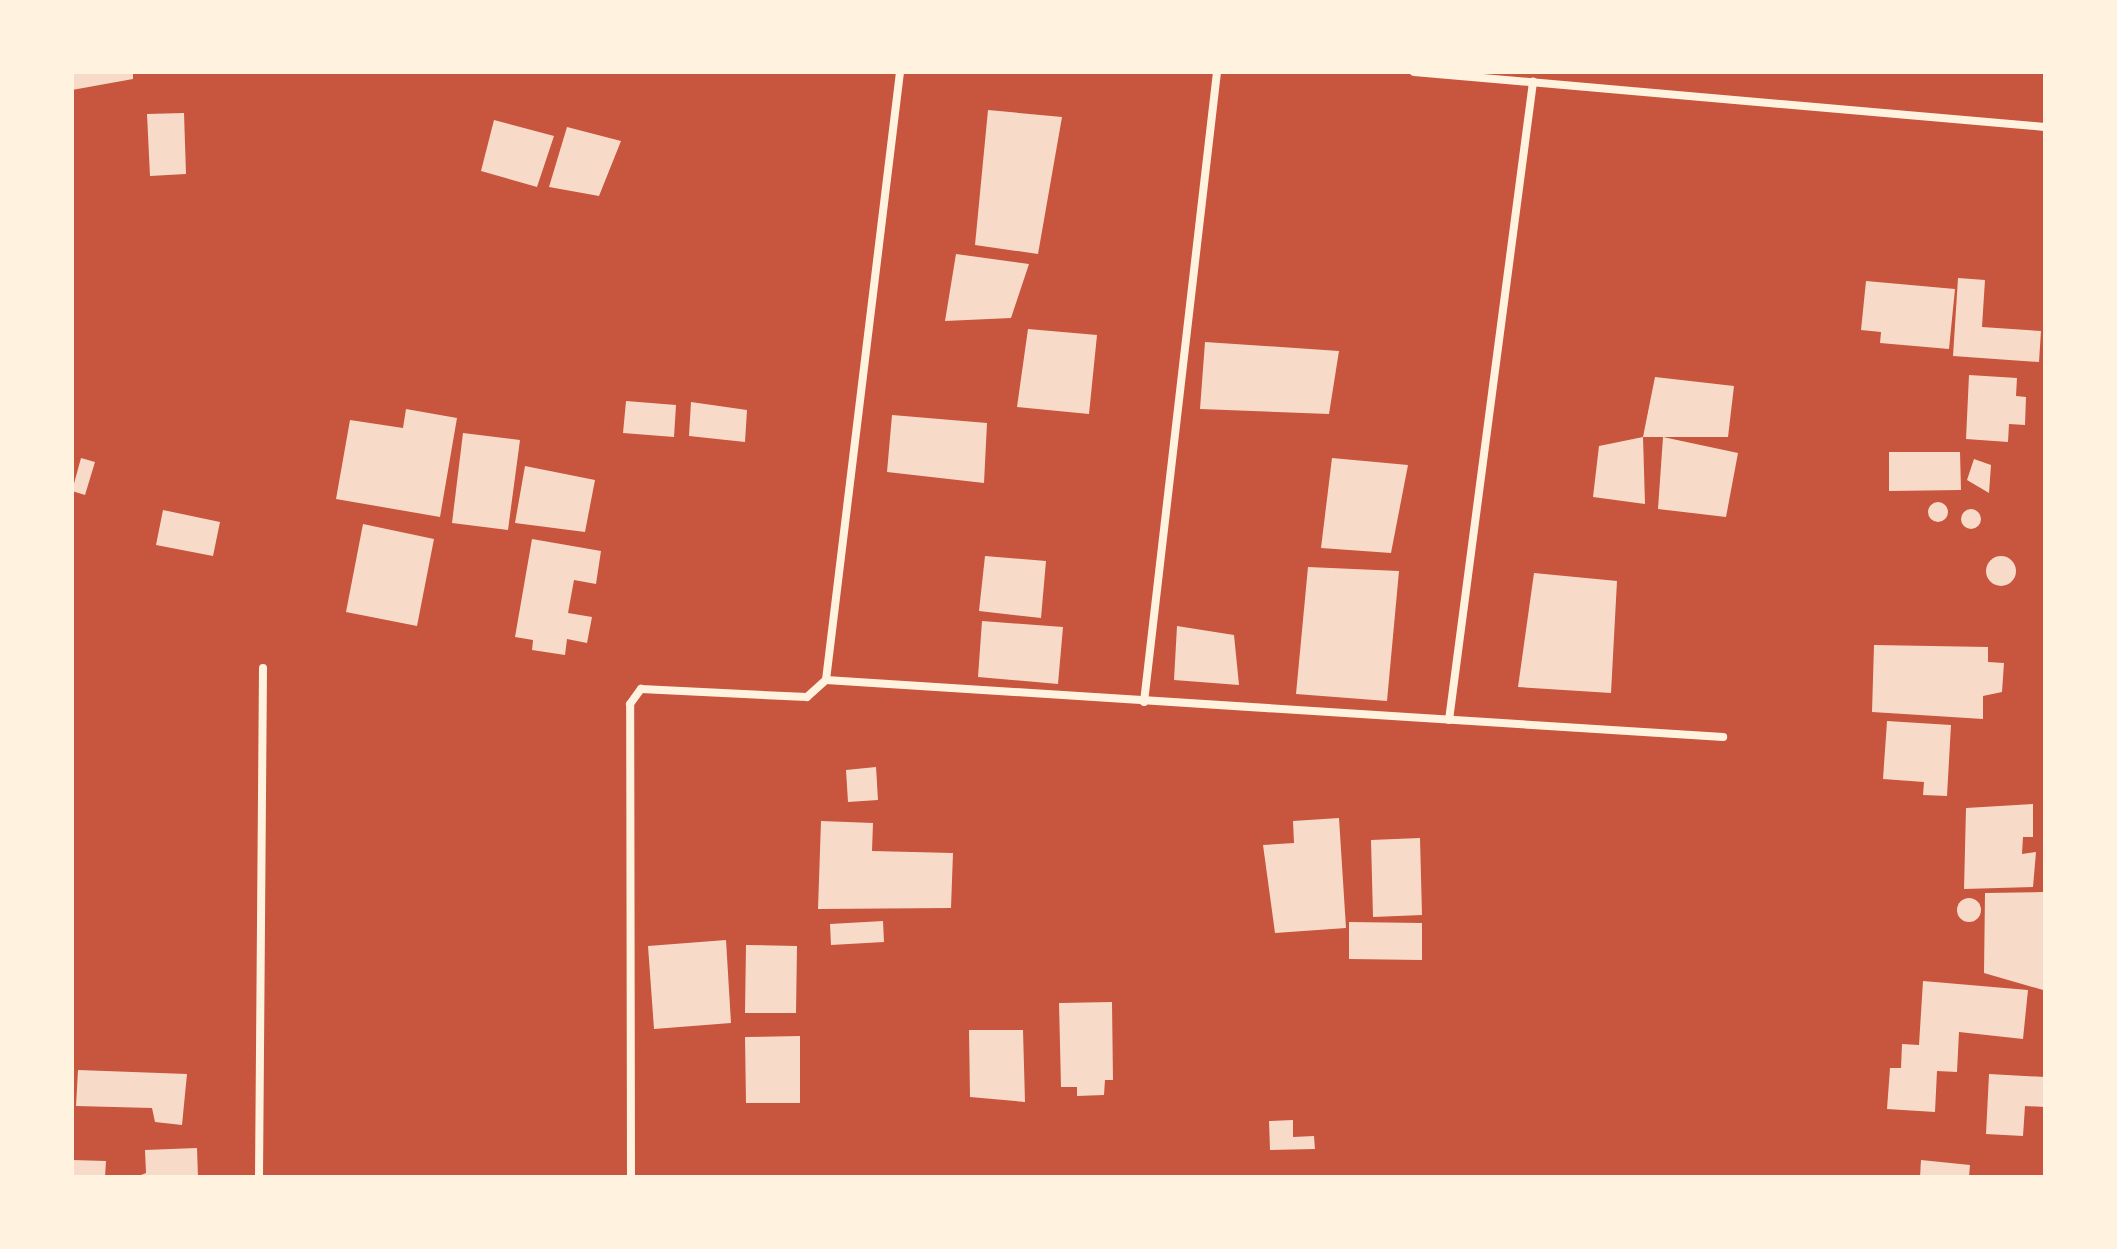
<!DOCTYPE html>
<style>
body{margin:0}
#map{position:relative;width:2117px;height:1249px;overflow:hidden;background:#c8553d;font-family:Jost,sans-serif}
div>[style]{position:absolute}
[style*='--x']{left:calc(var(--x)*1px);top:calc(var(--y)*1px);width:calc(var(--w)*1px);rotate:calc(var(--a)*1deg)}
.building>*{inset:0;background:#f7dbc8}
.round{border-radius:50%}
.minor>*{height:8px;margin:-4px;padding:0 4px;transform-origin:4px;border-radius:4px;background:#fff3e0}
span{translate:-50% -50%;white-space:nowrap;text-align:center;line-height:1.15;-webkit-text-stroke:6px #fff3e0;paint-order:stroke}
.frame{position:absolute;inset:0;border:74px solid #fff3e0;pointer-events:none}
</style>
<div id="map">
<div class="building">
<i style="clip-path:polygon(72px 72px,133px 72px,133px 79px,72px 90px)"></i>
<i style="clip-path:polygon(988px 110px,1062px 117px,1038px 254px,975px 245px)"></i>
<i style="clip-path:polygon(184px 113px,186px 174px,150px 176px,147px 114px)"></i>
<i style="clip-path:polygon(494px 120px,554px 136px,537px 187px,481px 171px)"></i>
<i style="clip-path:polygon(567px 127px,621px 141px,599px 196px,549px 187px)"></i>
<i style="clip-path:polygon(956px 254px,1029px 264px,1011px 318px,945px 321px)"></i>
<i style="clip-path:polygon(1958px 278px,1985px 280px,1982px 327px,2041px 331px,2039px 362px,1953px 356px)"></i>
<i style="clip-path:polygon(1866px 281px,1955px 289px,1949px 349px,1880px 343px,1881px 332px,1861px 330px)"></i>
<i style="clip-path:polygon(1028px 329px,1097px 335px,1089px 414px,1017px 407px)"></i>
<i style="clip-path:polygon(1205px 342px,1339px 351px,1329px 414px,1200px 409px)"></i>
<i style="clip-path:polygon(1969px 375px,2017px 378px,2016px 396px,2026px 397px,2025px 425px,2009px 424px,2008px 442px,1966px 439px)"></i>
<i style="clip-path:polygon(1655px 377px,1734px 386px,1728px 437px,1643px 437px)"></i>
<i style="clip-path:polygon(626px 401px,676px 405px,674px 437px,623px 433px)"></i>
<i style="clip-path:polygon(691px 402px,747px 410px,745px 442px,689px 436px)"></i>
<i style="clip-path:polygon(406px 409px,457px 418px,440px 517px,336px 499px,350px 420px,403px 428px)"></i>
<i style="clip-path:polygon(892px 415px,987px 423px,984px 483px,887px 472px)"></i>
<i style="clip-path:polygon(463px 433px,520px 440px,508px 530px,452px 523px)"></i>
<i style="clip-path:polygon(1643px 437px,1645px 504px,1593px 497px,1599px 446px)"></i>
<i style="clip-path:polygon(1663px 437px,1738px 453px,1726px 517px,1658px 509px)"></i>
<i style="clip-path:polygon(1889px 452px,1960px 452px,1961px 490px,1889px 491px)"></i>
<i style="clip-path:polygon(81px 458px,95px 462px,85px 495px,72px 491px)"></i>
<i style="clip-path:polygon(1332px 458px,1408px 465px,1391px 553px,1321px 548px)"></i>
<i style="clip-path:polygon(1974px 459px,1991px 465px,1989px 493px,1967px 480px)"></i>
<i style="clip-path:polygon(525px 466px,595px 480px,585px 532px,515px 523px)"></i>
<i class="round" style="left:1928px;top:502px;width:20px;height:20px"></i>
<i class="round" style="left:1961px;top:509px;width:20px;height:20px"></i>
<i style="clip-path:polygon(163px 510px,220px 522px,213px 556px,156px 545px)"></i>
<i style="clip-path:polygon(363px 524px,434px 539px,417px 626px,346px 612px)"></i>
<i style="clip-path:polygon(532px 539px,601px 551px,596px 584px,574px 580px,568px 613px,592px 617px,587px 643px,567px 639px,565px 655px,532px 650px,533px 640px,515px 637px)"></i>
<i style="clip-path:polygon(985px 556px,1046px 561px,1041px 618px,979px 611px)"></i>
<i class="round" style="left:1986px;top:556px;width:30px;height:30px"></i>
<i style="clip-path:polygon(1308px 567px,1399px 571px,1387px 701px,1296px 694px)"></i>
<i style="clip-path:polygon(1534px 573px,1617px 581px,1611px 693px,1518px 687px)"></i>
<i style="clip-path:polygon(982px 621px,1063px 627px,1058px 684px,978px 677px)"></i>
<i style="clip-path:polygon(1177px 626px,1234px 635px,1239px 685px,1174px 680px)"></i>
<i style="clip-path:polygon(1874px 645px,1988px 647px,1988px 662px,2004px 663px,2002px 692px,1983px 696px,1983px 719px,1872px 712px)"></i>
<i style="clip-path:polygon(1887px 721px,1951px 725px,1947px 796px,1923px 795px,1924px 782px,1883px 779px)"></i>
<i style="clip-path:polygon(876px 767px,878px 800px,848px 802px,846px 770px)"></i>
<i style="clip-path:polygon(2033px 804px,2033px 837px,2023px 837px,2022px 854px,2036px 852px,2033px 887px,1964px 889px,1966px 808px)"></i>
<i style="clip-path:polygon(1339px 818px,1346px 928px,1275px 933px,1263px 845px,1294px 843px,1293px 821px)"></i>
<i style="clip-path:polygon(821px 821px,873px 823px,872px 851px,953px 853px,951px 908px,818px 909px)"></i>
<i style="clip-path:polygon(1420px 838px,1422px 915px,1373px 917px,1371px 840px)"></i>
<i style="clip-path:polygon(2043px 892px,2043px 990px,1984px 973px,1985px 893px)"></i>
<i class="round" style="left:1957px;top:898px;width:24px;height:24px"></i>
<i style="clip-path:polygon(883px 921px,884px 942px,831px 945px,830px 924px)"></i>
<i style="clip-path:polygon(1349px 922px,1422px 923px,1422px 960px,1349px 959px)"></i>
<i style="clip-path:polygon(726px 940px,731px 1023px,654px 1029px,648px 946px)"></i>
<i style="clip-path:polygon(746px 945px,797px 946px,796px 1013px,745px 1013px)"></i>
<i style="clip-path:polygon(1923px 981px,2028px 990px,2023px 1039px,1959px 1032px,1957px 1072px,1937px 1071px,1935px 1112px,1887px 1109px,1890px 1068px,1901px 1068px,1902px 1044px,1919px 1045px)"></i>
<i style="clip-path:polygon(1112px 1002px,1113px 1080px,1105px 1080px,1104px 1095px,1077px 1096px,1077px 1087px,1061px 1087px,1059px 1003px)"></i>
<i style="clip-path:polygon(969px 1030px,1023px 1030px,1025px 1102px,970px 1097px)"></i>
<i style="clip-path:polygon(800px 1036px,800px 1103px,746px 1103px,745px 1037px)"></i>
<i style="clip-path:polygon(78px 1070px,187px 1074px,182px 1125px,155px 1122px,152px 1108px,76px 1106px)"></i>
<i style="clip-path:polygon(1989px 1074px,2045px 1077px,2045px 1107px,2025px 1106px,2023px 1136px,1986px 1134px)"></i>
<i style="clip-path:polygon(1293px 1120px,1293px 1137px,1314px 1136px,1315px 1149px,1270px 1150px,1269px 1121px)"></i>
<i style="clip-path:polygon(197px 1148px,198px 1177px,136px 1177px,146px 1173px,145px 1150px)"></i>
<i style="clip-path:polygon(72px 1160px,106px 1161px,105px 1177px,72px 1177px)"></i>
<i style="clip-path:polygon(1921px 1160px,1970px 1165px,1969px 1177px,1920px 1177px)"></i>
</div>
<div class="minor">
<i style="--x:1414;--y:72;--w:633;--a:4.98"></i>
<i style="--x:826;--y:680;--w:899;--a:3.64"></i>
<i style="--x:1144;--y:702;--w:634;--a:-83.39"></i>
<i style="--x:1449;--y:720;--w:644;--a:-82.5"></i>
<i style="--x:259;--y:1177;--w:509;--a:-89.55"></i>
<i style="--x:631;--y:1177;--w:473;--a:-90.1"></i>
<i style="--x:630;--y:704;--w:19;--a:-54"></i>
<i style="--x:641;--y:689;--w:166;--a:2.8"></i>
<i style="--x:807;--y:697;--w:25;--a:-42"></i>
<i style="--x:826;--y:680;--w:612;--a:-83.06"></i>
</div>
<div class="frame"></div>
</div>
